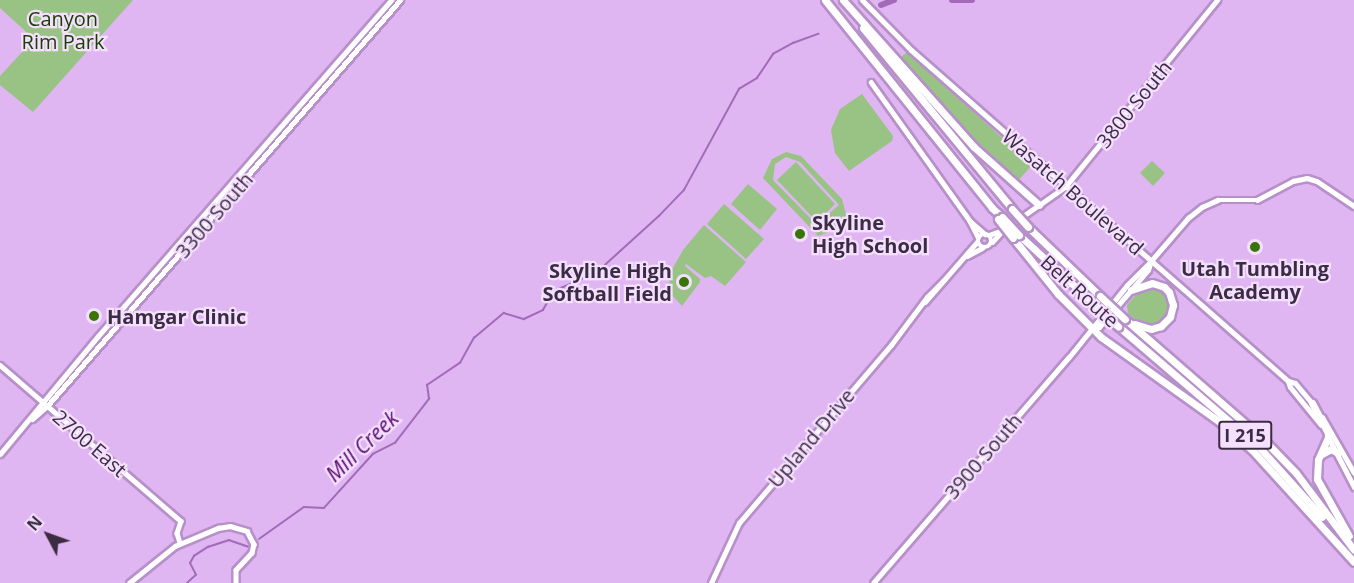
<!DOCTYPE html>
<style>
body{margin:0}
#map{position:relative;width:1354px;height:583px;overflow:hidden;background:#dfb6f1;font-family:"Open Sans",sans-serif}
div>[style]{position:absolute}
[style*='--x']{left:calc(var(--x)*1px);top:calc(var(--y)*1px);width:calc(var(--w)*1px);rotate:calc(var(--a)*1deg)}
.green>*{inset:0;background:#99c285}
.stream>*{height:1.5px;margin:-0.75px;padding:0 0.75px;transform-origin:0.75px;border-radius:0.75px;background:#a36aba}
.river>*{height:6px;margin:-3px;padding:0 3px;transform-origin:3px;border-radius:3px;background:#a36aba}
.roads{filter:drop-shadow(2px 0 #b790c9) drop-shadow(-2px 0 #b790c9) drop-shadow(0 2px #b790c9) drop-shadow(0 -2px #b790c9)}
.tertiary>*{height:4.5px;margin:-2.25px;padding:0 2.25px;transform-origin:2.25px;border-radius:2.25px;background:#fff}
.tertiary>.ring{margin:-2.25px;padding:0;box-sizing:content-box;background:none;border:4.5px solid #fff;border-radius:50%}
.secondary>*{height:5px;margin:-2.5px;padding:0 2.5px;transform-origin:2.5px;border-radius:2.5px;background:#fff}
.primary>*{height:5px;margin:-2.5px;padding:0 2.5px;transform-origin:2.5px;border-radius:2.5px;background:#fff}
.motorway>*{height:7px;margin:-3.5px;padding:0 3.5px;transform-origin:3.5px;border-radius:3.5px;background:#fff}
.bridges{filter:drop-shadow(2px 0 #b790c9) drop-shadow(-2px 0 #b790c9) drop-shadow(0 2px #b790c9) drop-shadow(0 -2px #b790c9)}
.motorway-bridge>*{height:7px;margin:-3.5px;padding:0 3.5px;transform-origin:3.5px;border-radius:3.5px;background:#fff}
.dots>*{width:16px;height:16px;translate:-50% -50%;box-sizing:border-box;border:3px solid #f4e0fe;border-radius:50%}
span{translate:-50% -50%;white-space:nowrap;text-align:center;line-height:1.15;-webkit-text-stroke:4.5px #f4e0fe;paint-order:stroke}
.shield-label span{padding:2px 4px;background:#f4e0fe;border:2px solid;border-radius:4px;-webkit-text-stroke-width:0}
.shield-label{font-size:18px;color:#3c2c43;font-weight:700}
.park-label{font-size:20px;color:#193d00}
.street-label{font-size:20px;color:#3c2c43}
.poi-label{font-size:20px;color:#3c2c43;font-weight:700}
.left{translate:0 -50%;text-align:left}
.right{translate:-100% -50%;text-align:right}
.water-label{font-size:21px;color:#570770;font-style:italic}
.north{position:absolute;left:18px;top:505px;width:60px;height:60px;-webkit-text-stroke:4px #f4e0fe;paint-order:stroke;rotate:311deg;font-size:16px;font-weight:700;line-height:24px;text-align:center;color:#3c2c43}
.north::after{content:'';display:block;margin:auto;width:21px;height:27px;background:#3c2c43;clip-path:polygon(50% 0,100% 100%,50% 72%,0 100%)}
</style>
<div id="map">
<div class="green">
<i style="clip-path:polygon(0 0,133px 0,33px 112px,0 85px,0 76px,34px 39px,0 8px)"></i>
<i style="clip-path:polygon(907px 52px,1032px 165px,1017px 182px,976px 146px,899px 59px)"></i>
<i style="clip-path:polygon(862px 94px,893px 136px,892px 141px,849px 171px,835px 153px,831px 130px,840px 109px)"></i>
<i style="clip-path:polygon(evenodd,786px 152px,801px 156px,842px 199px,846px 215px,837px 229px,818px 236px,763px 178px,772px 159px,786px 152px,786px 157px,800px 162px,839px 205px,817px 224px,818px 226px,773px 180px,775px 164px,786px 157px)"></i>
<i style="clip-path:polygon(1152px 161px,1165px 173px,1153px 186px,1140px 173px)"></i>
<i style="clip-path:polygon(796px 162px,835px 204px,817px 222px,777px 180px)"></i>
<i style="clip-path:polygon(748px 184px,777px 209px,760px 230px,731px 204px)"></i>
<i style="clip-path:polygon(724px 204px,764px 239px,746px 259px,707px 224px)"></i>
<i style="clip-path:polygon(704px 225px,746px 262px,725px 286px,711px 276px,705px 278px,686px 264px,685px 266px,700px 279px,700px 282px,682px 306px,670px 293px,669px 275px,683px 250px)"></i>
<i style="clip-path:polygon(1152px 287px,1163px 291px,1169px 303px,1166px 319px,1152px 326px,1141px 324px,1128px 313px,1127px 305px,1139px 291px)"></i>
</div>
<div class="stream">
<i style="--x:554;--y:291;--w:46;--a:-23.2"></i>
<i style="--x:596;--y:273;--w:85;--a:-42.1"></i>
<i style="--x:659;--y:216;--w:36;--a:-46"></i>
<i style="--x:684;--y:190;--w:115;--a:-61.4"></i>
<i style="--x:739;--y:89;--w:21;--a:-31"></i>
<i style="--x:757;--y:78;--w:29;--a:-56"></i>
<i style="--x:773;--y:54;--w:23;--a:-29"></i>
<i style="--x:793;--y:43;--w:27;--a:-20"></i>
<i style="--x:259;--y:539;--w:55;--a:-35.4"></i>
<i style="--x:304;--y:507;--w:20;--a:3"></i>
<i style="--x:324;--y:508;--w:73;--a:-47.8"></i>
<i style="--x:373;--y:454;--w:25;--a:-27"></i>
<i style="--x:395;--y:443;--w:56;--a:-52.3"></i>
<i style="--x:429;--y:399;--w:14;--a:-98"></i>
<i style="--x:427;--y:385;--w:40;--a:-34"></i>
<i style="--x:460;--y:363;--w:29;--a:-61"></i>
<i style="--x:474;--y:338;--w:39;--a:-40"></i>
<i style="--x:504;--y:313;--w:21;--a:17"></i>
<i style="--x:524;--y:319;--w:21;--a:-25"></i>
<i style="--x:543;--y:310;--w:8;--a:-60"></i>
<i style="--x:187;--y:583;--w:12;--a:-42"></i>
<i style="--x:196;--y:575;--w:13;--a:-117"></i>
<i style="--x:190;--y:563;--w:8;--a:-60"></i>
<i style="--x:194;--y:556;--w:17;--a:-33"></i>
<i style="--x:208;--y:547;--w:22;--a:-18"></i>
<i style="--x:229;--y:540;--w:21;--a:19"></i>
</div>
<div class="river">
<i style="--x:952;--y:0;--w:20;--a:0"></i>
<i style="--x:881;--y:5;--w:14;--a:-21"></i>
</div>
<div class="roads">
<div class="tertiary">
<i style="--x:871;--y:82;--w:171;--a:54.5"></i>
<i style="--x:970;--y:221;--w:18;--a:63"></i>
<i style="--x:1066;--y:186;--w:240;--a:-50.9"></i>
<i style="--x:970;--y:221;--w:20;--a:41"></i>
<i class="ring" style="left:978px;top:234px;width:9.5px;height:9.5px"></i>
<i style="--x:989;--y:235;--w:15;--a:-20"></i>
<i style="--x:992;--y:242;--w:16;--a:-47"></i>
<i style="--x:1003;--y:230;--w:44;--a:-34.8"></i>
<i style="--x:967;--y:256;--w:17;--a:-28"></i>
<i style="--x:1151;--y:261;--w:57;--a:-49.3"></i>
<i style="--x:1188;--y:218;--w:18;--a:-38"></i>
<i style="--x:1202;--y:207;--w:17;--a:-24"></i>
<i style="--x:1218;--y:200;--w:39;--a:0"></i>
<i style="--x:1257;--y:200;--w:41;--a:-27.8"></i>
<i style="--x:1293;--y:181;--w:14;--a:-12"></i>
<i style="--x:1307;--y:178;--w:10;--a:17"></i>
<i style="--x:1317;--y:181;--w:45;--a:34"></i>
<i style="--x:925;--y:302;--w:79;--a:-49.1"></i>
<i style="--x:0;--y:365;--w:239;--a:40.8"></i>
<i style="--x:181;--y:521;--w:13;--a:108"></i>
<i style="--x:177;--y:533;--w:10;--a:73"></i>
<i style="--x:129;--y:583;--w:59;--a:-38.8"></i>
<i style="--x:175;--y:546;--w:47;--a:-22.7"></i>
<i style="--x:218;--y:528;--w:12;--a:-9"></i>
<i style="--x:230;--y:526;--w:18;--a:16"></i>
<i style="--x:247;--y:531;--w:15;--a:62"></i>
<i style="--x:254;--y:544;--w:9;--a:103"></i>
<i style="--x:252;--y:553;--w:23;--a:133"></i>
<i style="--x:236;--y:570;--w:13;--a:90"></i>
<i style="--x:711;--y:583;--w:66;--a:-65"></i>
<i style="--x:739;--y:523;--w:234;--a:-49.5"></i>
<i style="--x:891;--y:345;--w:60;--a:-53.1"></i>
<i style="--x:927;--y:297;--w:24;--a:-45"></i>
</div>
<div class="secondary">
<i style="--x:1039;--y:205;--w:33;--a:-35"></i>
<i style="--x:1092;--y:328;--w:7;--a:-8"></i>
<i style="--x:1099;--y:327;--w:49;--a:-49.1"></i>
<i style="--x:1131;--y:290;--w:26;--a:-50"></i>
<i style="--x:1148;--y:270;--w:9;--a:-72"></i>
<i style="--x:1288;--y:381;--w:6;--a:72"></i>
<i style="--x:1290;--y:387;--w:49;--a:50.8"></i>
<i style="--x:1322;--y:417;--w:64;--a:60.3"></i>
<i style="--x:1327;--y:435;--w:59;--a:62.6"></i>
<i style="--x:873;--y:583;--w:299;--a:-49.1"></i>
<i style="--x:1069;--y:357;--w:92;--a:-51.1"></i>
<i style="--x:1127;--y:285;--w:34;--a:-45"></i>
</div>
<div class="primary">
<i style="--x:862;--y:0;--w:70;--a:45.6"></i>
<i style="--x:911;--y:50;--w:502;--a:41.28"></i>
<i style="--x:1288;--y:381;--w:7;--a:16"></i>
<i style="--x:1295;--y:383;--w:26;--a:50"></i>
<i style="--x:32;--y:419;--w:20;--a:-41"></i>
<i style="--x:47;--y:406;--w:538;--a:-48.99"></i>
<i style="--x:0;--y:454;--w:153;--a:-50.3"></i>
<i style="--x:98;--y:336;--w:446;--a:-48.9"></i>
</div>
<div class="motorway">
<i style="--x:825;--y:0;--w:267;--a:51.2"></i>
<i style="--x:992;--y:208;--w:13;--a:42"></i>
<i style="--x:843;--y:0;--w:197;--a:48.3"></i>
<i style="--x:974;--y:147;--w:87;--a:41.7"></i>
<i style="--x:863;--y:28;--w:234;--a:50.5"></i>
<i style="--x:1028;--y:227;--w:100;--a:43.8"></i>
<i style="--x:1019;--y:235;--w:102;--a:42.6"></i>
<i style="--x:1013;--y:238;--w:72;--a:51.2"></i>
<i style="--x:1058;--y:294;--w:61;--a:45"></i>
<i style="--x:1101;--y:337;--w:148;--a:35.6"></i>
<i style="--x:1221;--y:423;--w:41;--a:41.1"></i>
<i style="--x:1252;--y:450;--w:151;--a:47.7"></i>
<i style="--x:1131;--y:290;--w:22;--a:-18"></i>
<i style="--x:1152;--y:283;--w:13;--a:18"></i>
<i style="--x:1164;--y:287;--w:7;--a:45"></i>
<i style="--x:1169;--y:292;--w:14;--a:73"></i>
<i style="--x:1173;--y:305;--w:12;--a:104"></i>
<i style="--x:1170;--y:317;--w:13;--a:135"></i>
<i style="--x:1161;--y:326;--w:10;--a:163"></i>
<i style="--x:1151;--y:329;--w:17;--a:-163"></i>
<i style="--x:1125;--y:319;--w:183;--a:41"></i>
<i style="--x:1263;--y:439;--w:47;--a:45.9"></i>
<i style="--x:1296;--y:473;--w:96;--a:53"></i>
<i style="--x:1118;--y:326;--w:186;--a:40.6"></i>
<i style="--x:1259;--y:447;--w:94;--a:48"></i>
<i style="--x:1312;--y:403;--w:36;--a:62"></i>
<i style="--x:1329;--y:435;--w:27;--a:114"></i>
<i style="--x:1318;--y:460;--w:19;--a:93"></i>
<i style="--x:1317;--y:479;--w:65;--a:60.7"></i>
<i style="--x:1322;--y:454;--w:10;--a:-29"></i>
<i style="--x:1331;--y:449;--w:8;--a:30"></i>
</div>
</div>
<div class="bridges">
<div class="motorway-bridge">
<i style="--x:1012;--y:209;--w:24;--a:48"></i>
<i style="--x:1002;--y:217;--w:25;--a:47"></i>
<i style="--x:998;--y:219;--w:24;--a:52"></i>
<i style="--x:1100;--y:296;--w:34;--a:43"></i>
<i style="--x:1094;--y:304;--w:33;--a:43"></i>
</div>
</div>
<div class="dots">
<i style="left:800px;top:234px;background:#3a7406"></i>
<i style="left:1255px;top:247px;background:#3a7406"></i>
<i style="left:684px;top:282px;background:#3a7406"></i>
<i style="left:94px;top:316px;background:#3a7406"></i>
</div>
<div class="shield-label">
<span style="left:1245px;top:435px">I 215</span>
</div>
<div class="park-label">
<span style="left:63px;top:30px">Canyon<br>Rim Park</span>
</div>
<div class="street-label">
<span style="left:1134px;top:104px;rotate:-51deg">3800 South</span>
<span style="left:1073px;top:192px;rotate:41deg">Wasatch Boulevard</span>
<span style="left:214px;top:215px;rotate:-49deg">3300 South</span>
<span style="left:1080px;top:291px;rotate:42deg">Belt Route</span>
<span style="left:811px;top:438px;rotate:-50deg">Upland Drive</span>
<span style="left:90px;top:443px;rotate:41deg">2700 East</span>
<span style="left:983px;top:456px;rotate:-49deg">3900 South</span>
</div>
<div class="poi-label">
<span class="left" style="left:812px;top:234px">Skyline<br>High School</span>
<span style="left:1255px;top:280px">Utah Tumbling<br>Academy</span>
<span class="right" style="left:672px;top:282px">Skyline High<br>Softball Field</span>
<span class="left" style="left:107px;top:316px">Hamgar Clinic</span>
</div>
<div class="water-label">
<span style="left:362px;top:446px;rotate:-44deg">Mill Creek</span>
</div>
<div class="north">N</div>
</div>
